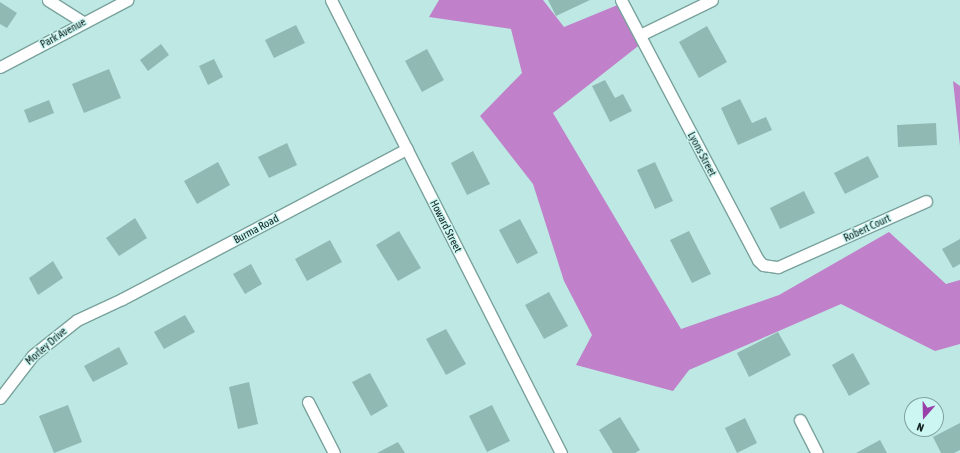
<!DOCTYPE html>
<style>
body{margin:0}
#map{position:relative;width:960px;height:453px;overflow:hidden;background:#bee8e3;font-family:"Asap Condensed",sans-serif}
div>[style]{position:absolute}
[style*='--x']{left:calc(var(--x)*1px);top:calc(var(--y)*1px);width:calc(var(--w)*1px);rotate:calc(var(--a)*1deg)}
.forest>*{inset:0;background:#c080ca}
.building>*{inset:0;background:#90b9b4}
.roads{filter:drop-shadow(1px 0 #7aa29d) drop-shadow(-1px 0 #7aa29d) drop-shadow(0 1px #7aa29d) drop-shadow(0 -1px #7aa29d)}
.minor>*{height:11px;margin:-5.5px;padding:0 5.5px;transform-origin:5.5px;border-radius:5.5px;background:#fff}
span{translate:-50% -50%;white-space:nowrap;text-align:center;line-height:1.15;-webkit-text-stroke:3px #cbf6f1;paint-order:stroke}
.street-label{font-size:11px;color:#132422}
.north{position:absolute;left:904px;top:397px;width:40px;height:40px;box-sizing:border-box;background:#cbf6f1;border:1px solid #81a29e;border-radius:50%;rotate:200deg;font-size:11px;font-weight:700;line-height:16px;text-align:center;color:#132422}
.north::after{content:'';display:block;margin:auto;width:14px;height:18px;background:#9a3ea9;clip-path:polygon(50% 0,100% 100%,50% 72%,0 100%)}
</style>
<div id="map">
<div class="forest">
<i style="clip-path:polygon(439px 0,543px 0,564px 27px,620px 4px,642px 43px,553px 113px,681px 329px,779px 295px,889px 232px,946px 284px,960px 280px,960px 344px,935px 351px,841px 304px,689px 370px,673px 391px,576px 365px,592px 335px,564px 281px,533px 184px,480px 116px,522px 73px,511px 29px,429px 17px)"></i>
<i style="clip-path:polygon(953px 81px,960px 86px,960px 146px)"></i>
</div>
<div class="building">
<i style="clip-path:polygon(548px 0,590px 0,556px 16px)"></i>
<i style="clip-path:polygon(0 2px,17px 13px,7px 28px,0 24px)"></i>
<i style="clip-path:polygon(296px 25px,305px 43px,274px 58px,265px 40px)"></i>
<i style="clip-path:polygon(707px 26px,727px 62px,699px 78px,679px 42px)"></i>
<i style="clip-path:polygon(161px 44px,169px 55px,148px 71px,140px 60px)"></i>
<i style="clip-path:polygon(427px 49px,444px 80px,422px 92px,405px 61px)"></i>
<i style="clip-path:polygon(214px 59px,223px 77px,208px 85px,199px 66px)"></i>
<i style="clip-path:polygon(109px 69px,121px 98px,84px 113px,72px 84px)"></i>
<i style="clip-path:polygon(605px 80px,615px 98px,623px 94px,632px 111px,610px 122px,592px 86px)"></i>
<i style="clip-path:polygon(740px 99px,752px 123px,766px 117px,772px 130px,738px 145px,721px 108px)"></i>
<i style="clip-path:polygon(49px 100px,54px 113px,29px 123px,24px 110px)"></i>
<i style="clip-path:polygon(936px 123px,937px 145px,898px 147px,897px 125px)"></i>
<i style="clip-path:polygon(287px 143px,297px 165px,269px 178px,258px 157px)"></i>
<i style="clip-path:polygon(473px 151px,490px 184px,467px 195px,451px 163px)"></i>
<i style="clip-path:polygon(868px 156px,879px 177px,845px 194px,834px 173px)"></i>
<i style="clip-path:polygon(218px 162px,230px 185px,197px 204px,184px 181px)"></i>
<i style="clip-path:polygon(655px 162px,673px 201px,655px 209px,637px 170px)"></i>
<i style="clip-path:polygon(804px 191px,815px 213px,780px 229px,770px 208px)"></i>
<i style="clip-path:polygon(135px 218px,147px 238px,119px 256px,106px 238px)"></i>
<i style="clip-path:polygon(520px 219px,538px 253px,517px 264px,499px 230px)"></i>
<i style="clip-path:polygon(399px 231px,421px 268px,398px 281px,376px 245px)"></i>
<i style="clip-path:polygon(689px 231px,711px 274px,692px 283px,670px 240px)"></i>
<i style="clip-path:polygon(960px 239px,960px 264px,953px 268px,942px 249px)"></i>
<i style="clip-path:polygon(330px 240px,342px 262px,307px 281px,295px 259px)"></i>
<i style="clip-path:polygon(53px 261px,63px 278px,38px 295px,29px 278px)"></i>
<i style="clip-path:polygon(251px 264px,262px 284px,245px 294px,233px 274px)"></i>
<i style="clip-path:polygon(549px 292px,568px 326px,544px 339px,525px 305px)"></i>
<i style="clip-path:polygon(185px 315px,195px 332px,164px 349px,154px 332px)"></i>
<i style="clip-path:polygon(446px 329px,466px 364px,446px 375px,426px 339px)"></i>
<i style="clip-path:polygon(778px 332px,791px 355px,749px 377px,737px 353px)"></i>
<i style="clip-path:polygon(119px 347px,128px 364px,93px 382px,84px 366px)"></i>
<i style="clip-path:polygon(853px 353px,870px 384px,849px 396px,832px 365px)"></i>
<i style="clip-path:polygon(370px 373px,388px 406px,371px 416px,352px 382px)"></i>
<i style="clip-path:polygon(249px 382px,258px 424px,238px 429px,229px 387px)"></i>
<i style="clip-path:polygon(68px 405px,82px 442px,54px 453px,39px 416px)"></i>
<i style="clip-path:polygon(492px 405px,510px 441px,487px 452px,469px 416px)"></i>
<i style="clip-path:polygon(620px 417px,640px 450px,635px 453px,613px 453px,599px 430px)"></i>
<i style="clip-path:polygon(745px 418px,757px 443px,737px 453px,725px 428px)"></i>
<i style="clip-path:polygon(960px 423px,960px 450px,954px 453px,941px 453px,933px 437px)"></i>
<i style="clip-path:polygon(880px 440px,887px 453px,856px 453px)"></i>
<i style="clip-path:polygon(398px 442px,405px 453px,377px 453px)"></i>
</div>
<div class="roads">
<div class="minor">
<i style="--x:48;--y:0;--w:41;--a:32.2"></i>
<i style="--x:331;--y:0;--w:508;--a:63.08"></i>
<i style="--x:621;--y:0;--w:294;--a:62.2"></i>
<i style="--x:758;--y:260;--w:7;--a:45"></i>
<i style="--x:763;--y:265;--w:15;--a:8"></i>
<i style="--x:778;--y:267;--w:162;--a:-24"></i>
<i style="--x:640;--y:35;--w:80;--a:-25.9"></i>
<i style="--x:0;--y:67;--w:144;--a:-27.8"></i>
<i style="--x:0;--y:398;--w:54;--a:-52.5"></i>
<i style="--x:33;--y:355;--w:56;--a:-38.5"></i>
<i style="--x:77;--y:320;--w:50;--a:-25"></i>
<i style="--x:122;--y:299;--w:322;--a:-27.8"></i>
<i style="--x:308;--y:402;--w:57;--a:63"></i>
<i style="--x:800;--y:420;--w:37;--a:63"></i>
</div>
</div>
<div class="street-label">
<span style="left:63px;top:33px;rotate:-29deg">Park Avenue</span>
<span style="left:702px;top:154px;rotate:62deg">Lyons Street</span>
<span style="left:446px;top:226px;rotate:63deg">Howard Street</span>
<span style="left:867px;top:228px;rotate:-25deg">Robert Court</span>
<span style="left:256px;top:229px;rotate:-28deg">Burma Road</span>
<span style="left:46px;top:346px;rotate:-41deg">Morley Drive</span>
</div>
<div class="north">N</div>
</div>
